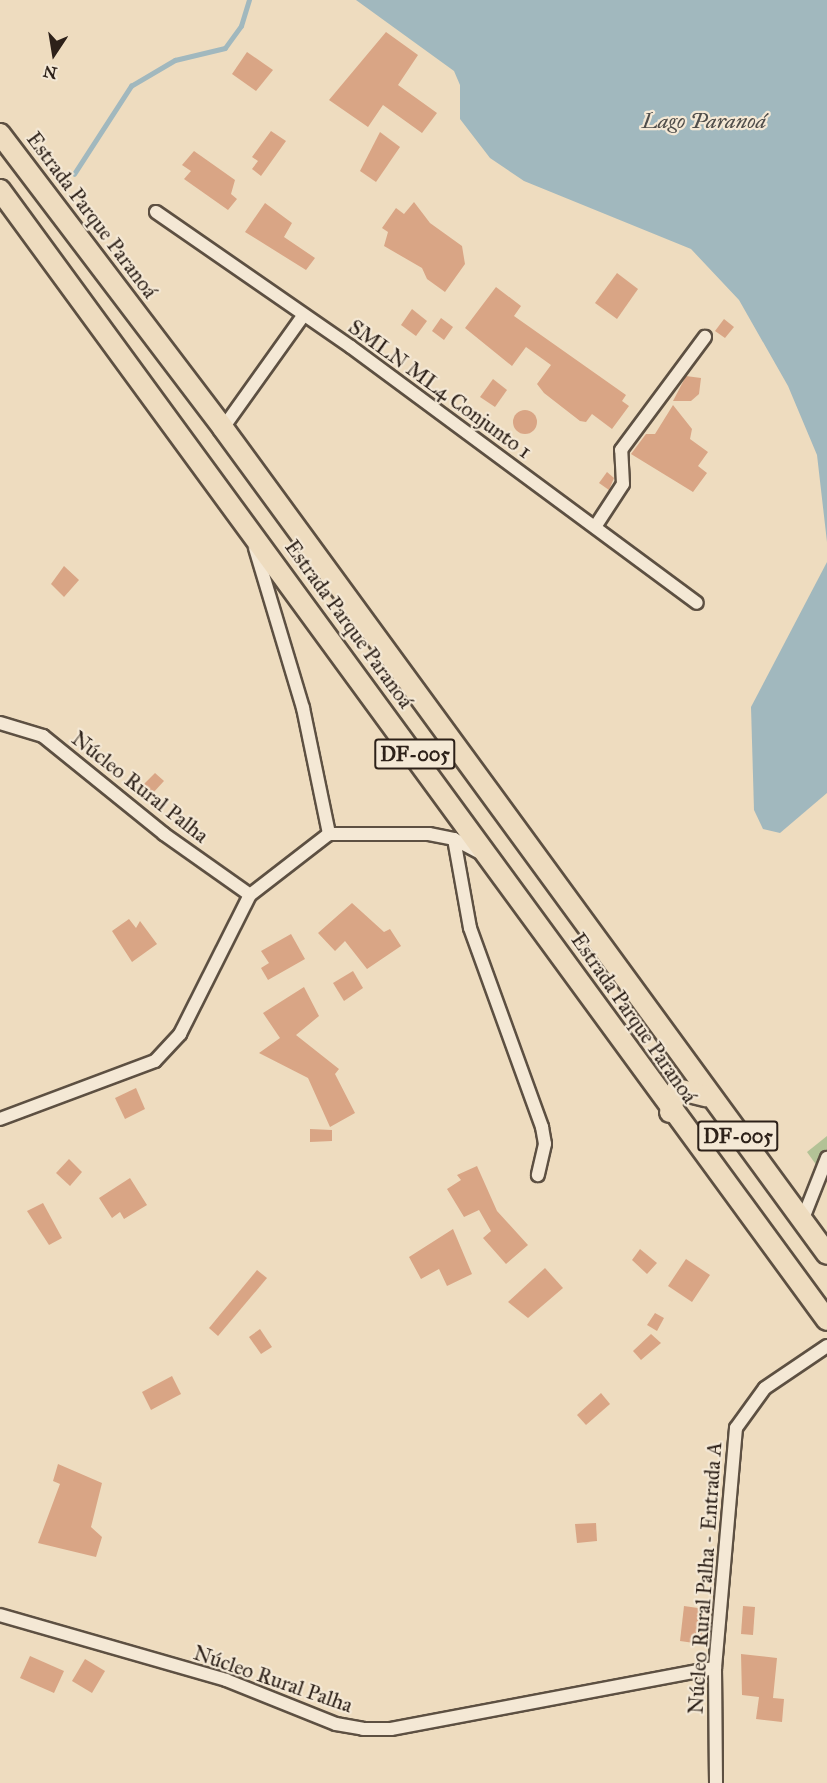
<!DOCTYPE html>
<meta charset="utf-8">
<style>
body{margin:0}
#map{position:relative;width:827px;height:1783px;overflow:hidden;background:#eedcbf;font-family:"IM FELL Great Primer",serif}
div>[style]{position:absolute}
[style*='--x']{left:calc(var(--x)*1px);top:calc(var(--y)*1px);width:calc(var(--w)*1px);rotate:calc(var(--a)*1deg)}
.green>*{inset:0;background:#b3c296}
.water>*{inset:0;background:#a1b8be}
.stream>*{height:4.5px;margin:-2.25px;padding:0 2.25px;transform-origin:2.25px;border-radius:2.25px;background:#a1b8be}
.building>*{inset:0;background:#d9a585}
.round{border-radius:50%}
.roads{filter:drop-shadow(2px 0 #5d5042) drop-shadow(-2px 0 #5d5042) drop-shadow(0 2px #5d5042) drop-shadow(0 -2px #5d5042)}
.minor>*{height:12px;margin:-6px;padding:0 6px;transform-origin:6px;border-radius:6px;background:#f4e8d5}
.primary>*{height:20px;margin:-10px;padding:0 10px;transform-origin:10px;border-radius:10px;background:#eedcbf}
span{translate:-50% -50%;white-space:nowrap;text-align:center;line-height:1.15;-webkit-text-stroke:4.5px #f4e8d5;paint-order:stroke}
.shield-label span{padding:2px 4px;background:#f4e8d5;border:2px solid;border-radius:4px;-webkit-text-stroke-width:0}
.shield-label{font-size:20px;color:#2d2119;font-weight:700}
.street-label{font-size:21px;color:#2d2119}
.water-label{font-size:22px;color:#504e4b;font-style:italic}
.north{position:absolute;left:24px;top:24px;width:60px;height:60px;-webkit-text-stroke:4px #f4e8d5;paint-order:stroke;rotate:192deg;font-size:16px;font-weight:700;line-height:24px;text-align:center;color:#2d2119}
.north::after{content:'';display:block;margin:auto;width:21px;height:27px;background:#2d2119;clip-path:polygon(50% 0,100% 100%,50% 72%,0 100%)}
</style>
<div id="map">
<div class="green">
<i style="clip-path:polygon(827px 1136px,827px 1180px,807px 1152px)"></i>
</div>
<div class="water">
<i style="clip-path:polygon(356px 0,827px 0,827px 542px,817px 455px,788px 386px,739px 300px,691px 249px,524px 181px,490px 158px,460px 119px,460px 85px,454px 71px)"></i>
<i style="clip-path:polygon(827px 562px,827px 793px,780px 833px,763px 829px,754px 810px,751px 707px)"></i>
</div>
<div class="stream">
<i style="--x:74;--y:174;--w:105;--a:-57.1"></i>
<i style="--x:131;--y:86;--w:51;--a:-30.6"></i>
<i style="--x:175;--y:60;--w:51;--a:-13.5"></i>
<i style="--x:225;--y:48;--w:27;--a:-54"></i>
<i style="--x:241;--y:26;--w:27;--a:-73"></i>
</div>
<div class="building">
<i style="clip-path:polygon(386px 32px,418px 55px,398px 85px,437px 113px,422px 133px,383px 105px,368px 127px,329px 100px)"></i>
<i style="clip-path:polygon(247px 52px,273px 70px,256px 91px,232px 74px)"></i>
<i style="clip-path:polygon(271px 131px,286px 141px,261px 176px,252px 169px,258px 161px,252px 157px)"></i>
<i style="clip-path:polygon(380px 132px,400px 147px,376px 182px,360px 171px)"></i>
<i style="clip-path:polygon(194px 151px,235px 180px,231px 194px,237px 199px,228px 210px,184px 179px,191px 171px,182px 165px)"></i>
<i style="clip-path:polygon(414px 202px,430px 223px,462px 246px,465px 264px,445px 292px,427px 279px,422px 268px,384px 246px,388px 232px,382px 228px,396px 208px,404px 214px)"></i>
<i style="clip-path:polygon(265px 203px,292px 223px,284px 237px,315px 258px,306px 270px,245px 232px)"></i>
<i style="clip-path:polygon(617px 273px,638px 289px,617px 319px,595px 303px)"></i>
<i style="clip-path:polygon(496px 287px,521px 306px,514px 316px,626px 395px,622px 401px,629px 406px,612px 429px,592px 414px,586px 422px,580px 421px,544px 393px,537px 384px,551px 365px,526px 347px,512px 366px,465px 328px)"></i>
<i style="clip-path:polygon(412px 309px,427px 321px,416px 336px,401px 325px)"></i>
<i style="clip-path:polygon(441px 318px,453px 327px,444px 340px,432px 331px)"></i>
<i style="clip-path:polygon(724px 319px,734px 327px,725px 338px,715px 331px)"></i>
<i style="clip-path:polygon(686px 376px,701px 378px,699px 394px,691px 401px,673px 401px)"></i>
<i style="clip-path:polygon(493px 379px,507px 390px,495px 407px,480px 397px)"></i>
<i style="clip-path:polygon(673px 405px,692px 429px,690px 439px,708px 452px,698px 466px,707px 473px,693px 492px,631px 454px,646px 434px,655px 434px)"></i>
<i class="round" style="left:513px;top:410px;width:24px;height:24px"></i>
<i style="clip-path:polygon(607px 472px,614px 478px,609px 490px,599px 483px)"></i>
<i style="clip-path:polygon(64px 566px,79px 580px,64px 597px,51px 584px)"></i>
<i style="clip-path:polygon(155px 773px,164px 781px,152px 794px,143px 785px)"></i>
<i style="clip-path:polygon(352px 903px,384px 932px,390px 929px,401px 946px,367px 969px,345px 941px,335px 951px,318px 933px)"></i>
<i style="clip-path:polygon(129px 919px,136px 928px,140px 921px,157px 944px,132px 962px,112px 931px)"></i>
<i style="clip-path:polygon(291px 934px,305px 959px,268px 980px,261px 968px,269px 963px,261px 951px)"></i>
<i style="clip-path:polygon(353px 971px,363px 988px,344px 1001px,333px 983px)"></i>
<i style="clip-path:polygon(304px 987px,319px 1016px,296px 1035px,339px 1069px,335px 1074px,355px 1113px,330px 1127px,308px 1078px,259px 1053px,280px 1038px,263px 1013px)"></i>
<i style="clip-path:polygon(136px 1088px,145px 1109px,125px 1119px,115px 1098px)"></i>
<i style="clip-path:polygon(310px 1129px,332px 1130px,332px 1141px,310px 1142px)"></i>
<i style="clip-path:polygon(69px 1159px,82px 1172px,70px 1186px,56px 1173px)"></i>
<i style="clip-path:polygon(477px 1166px,497px 1211px,528px 1245px,506px 1264px,483px 1238px,491px 1231px,479px 1210px,464px 1217px,447px 1189px,461px 1180px,457px 1175px)"></i>
<i style="clip-path:polygon(130px 1178px,147px 1205px,124px 1219px,120px 1212px,112px 1218px,99px 1198px)"></i>
<i style="clip-path:polygon(43px 1203px,62px 1238px,49px 1245px,27px 1211px)"></i>
<i style="clip-path:polygon(453px 1229px,472px 1274px,447px 1286px,439px 1269px,421px 1279px,409px 1257px)"></i>
<i style="clip-path:polygon(640px 1249px,657px 1263px,647px 1274px,632px 1260px)"></i>
<i style="clip-path:polygon(686px 1259px,710px 1275px,692px 1302px,668px 1286px)"></i>
<i style="clip-path:polygon(545px 1268px,563px 1288px,528px 1318px,508px 1302px)"></i>
<i style="clip-path:polygon(257px 1270px,267px 1278px,218px 1336px,209px 1328px)"></i>
<i style="clip-path:polygon(655px 1313px,664px 1318px,657px 1331px,647px 1325px)"></i>
<i style="clip-path:polygon(260px 1329px,272px 1347px,261px 1354px,249px 1337px)"></i>
<i style="clip-path:polygon(651px 1334px,661px 1343px,641px 1360px,633px 1351px)"></i>
<i style="clip-path:polygon(172px 1376px,181px 1394px,151px 1410px,142px 1392px)"></i>
<i style="clip-path:polygon(601px 1393px,610px 1404px,586px 1425px,577px 1415px)"></i>
<i style="clip-path:polygon(58px 1464px,102px 1483px,91px 1527px,102px 1537px,96px 1557px,38px 1543px,60px 1484px,53px 1481px)"></i>
<i style="clip-path:polygon(596px 1523px,597px 1541px,577px 1543px,575px 1524px)"></i>
<i style="clip-path:polygon(684px 1606px,705px 1609px,701px 1644px,680px 1641px)"></i>
<i style="clip-path:polygon(743px 1606px,755px 1607px,753px 1635px,741px 1634px)"></i>
<i style="clip-path:polygon(741px 1654px,777px 1658px,773px 1698px,784px 1699px,782px 1722px,756px 1719px,759px 1697px,742px 1695px)"></i>
<i style="clip-path:polygon(30px 1656px,64px 1671px,54px 1693px,20px 1678px)"></i>
<i style="clip-path:polygon(85px 1659px,105px 1671px,92px 1693px,72px 1681px)"></i>
</div>
<div class="roads">
<div class="minor">
<i style="--x:156;--y:212;--w:237;--a:34.7"></i>
<i style="--x:351;--y:347;--w:430;--a:36.5"></i>
<i style="--x:223;--y:428;--w:138;--a:-54.5"></i>
<i style="--x:595;--y:527;--w:51;--a:-56.9"></i>
<i style="--x:623;--y:484;--w:34;--a:-93"></i>
<i style="--x:621;--y:450;--w:141;--a:-53.4"></i>
<i style="--x:255;--y:548;--w:167;--a:73.3"></i>
<i style="--x:303;--y:708;--w:129;--a:78.3"></i>
<i style="--x:0;--y:723;--w:45;--a:16.8"></i>
<i style="--x:43;--y:736;--w:156;--a:39"></i>
<i style="--x:164;--y:834;--w:105;--a:35.3"></i>
<i style="--x:454;--y:839;--w:90;--a:79.8"></i>
<i style="--x:470;--y:928;--w:212;--a:70.1"></i>
<i style="--x:542;--y:1127;--w:17;--a:80"></i>
<i style="--x:545;--y:1144;--w:32;--a:103"></i>
<i style="--x:0;--y:1119;--w:165;--a:-20.5"></i>
<i style="--x:155;--y:1061;--w:37;--a:-47"></i>
<i style="--x:180;--y:1034;--w:156;--a:-63.3"></i>
<i style="--x:250;--y:895;--w:100;--a:-37.7"></i>
<i style="--x:329;--y:834;--w:100;--a:0"></i>
<i style="--x:429;--y:834;--w:25;--a:11"></i>
<i style="--x:454;--y:839;--w:32;--a:28"></i>
<i style="--x:802;--y:1221;--w:68;--a:-68.4"></i>
<i style="--x:0;--y:1615;--w:235;--a:16"></i>
<i style="--x:226;--y:1680;--w:118;--a:21.8"></i>
<i style="--x:336;--y:1724;--w:27;--a:10"></i>
<i style="--x:363;--y:1729;--w:28;--a:0"></i>
<i style="--x:391;--y:1729;--w:330;--a:-10.7"></i>
<i style="--x:716;--y:1783;--w:115;--a:-90.5"></i>
<i style="--x:715;--y:1668;--w:241;--a:-85"></i>
<i style="--x:736;--y:1428;--w:49;--a:-54.1"></i>
<i style="--x:765;--y:1388;--w:75;--a:-34.1"></i>
</div>
<div class="primary">
<i style="--x:0;--y:134;--w:369;--a:52.8"></i>
<i style="--x:223;--y:428;--w:1023;--a:53.82"></i>
<i style="--x:0;--y:190;--w:1400;--a:53.8"></i>
<i style="--x:670;--y:1112;--w:24;--a:-73"></i>
<i style="--x:677;--y:1089;--w:30;--a:14"></i>
</div>
</div>
<div class="shield-label">
<span style="left:415px;top:754px">DF-005</span>
<span style="left:738px;top:1136px">DF-005</span>
</div>
<div class="street-label">
<span style="left:92px;top:215px;rotate:53deg">Estrada Parque Paranoá</span>
<span style="left:440px;top:389px;rotate:36deg">SMLN ML4 Conjunto 1</span>
<span style="left:349px;top:624px;rotate:54deg">Estrada Parque Paranoá</span>
<span style="left:140px;top:787px;rotate:38deg">Núcleo Rural Palha</span>
<span style="left:634px;top:1018px;rotate:55deg">Estrada Parque Paranoá</span>
<span style="left:705px;top:1578px;rotate:-86deg">Núcleo Rural Palha - Entrada A</span>
<span style="left:273px;top:1679px;rotate:19deg">Núcleo Rural Palha</span>
</div>
<div class="water-label">
<span style="left:704px;top:121px">Lago Paranoá</span>
</div>
<div class="north">N</div>
</div>
